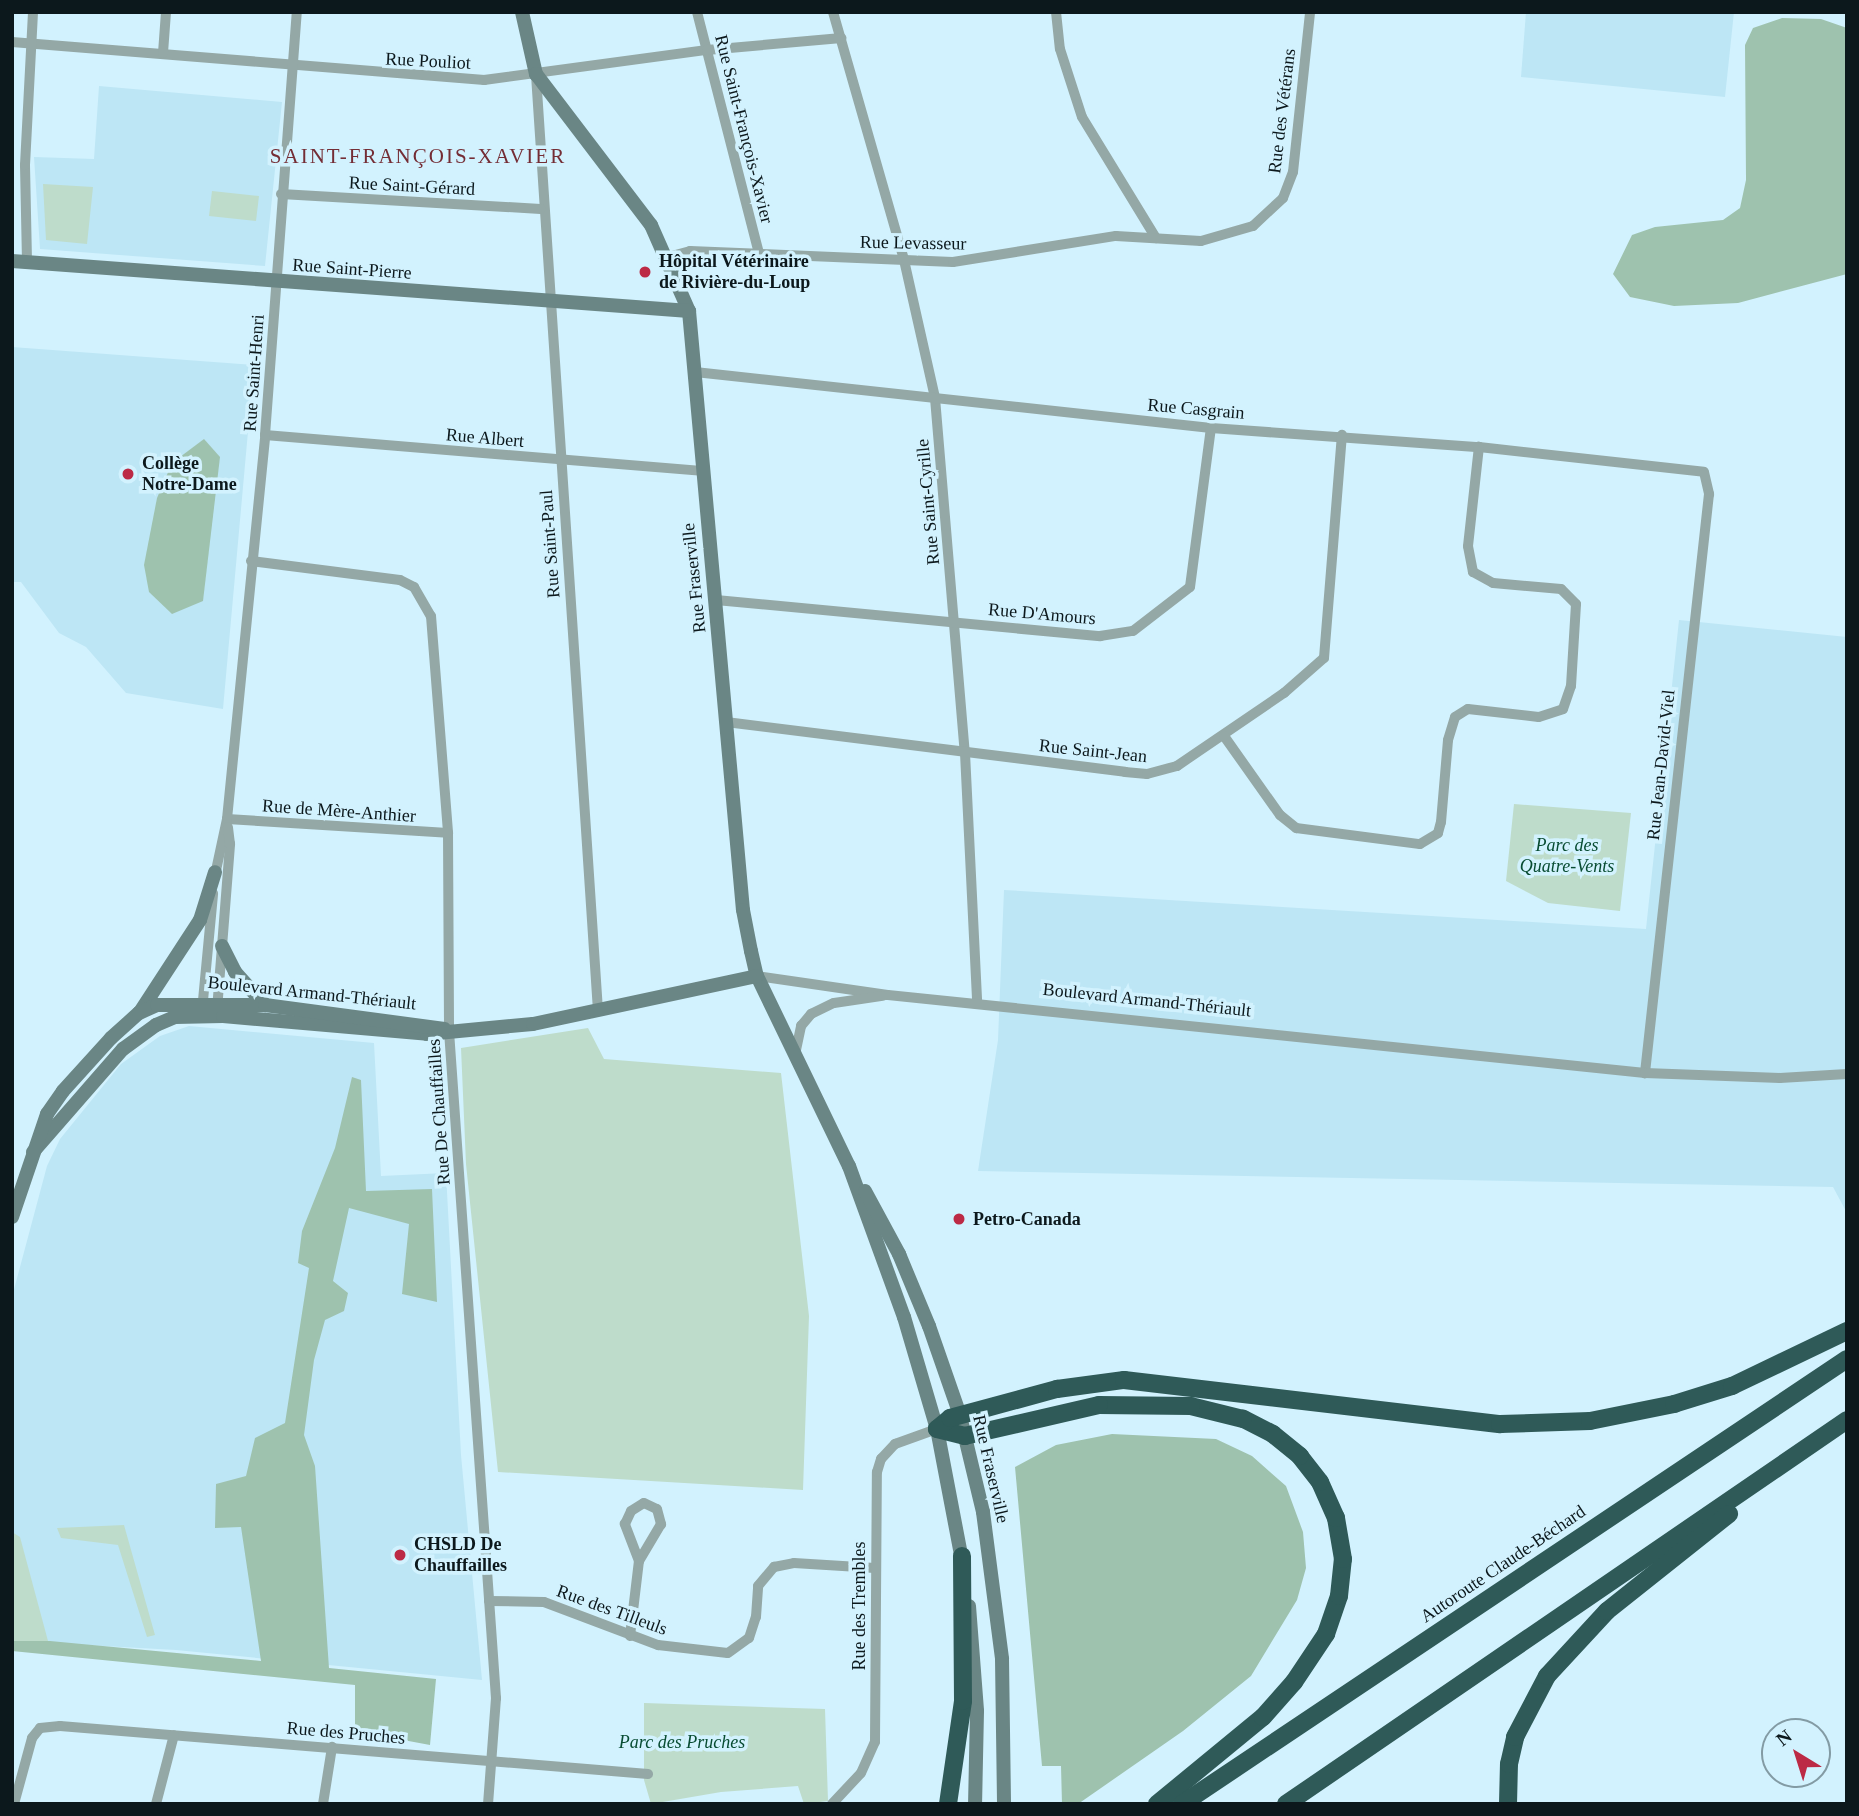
<!DOCTYPE html>
<meta charset="utf-8">
<style>
body{margin:0}
#map{position:relative;width:1859px;height:1816px;overflow:hidden;background:#d2f2fe;font-family:Georgia,serif}
div>[style]{position:absolute}
[style*='--x']{left:calc(var(--x)*1px);top:calc(var(--y)*1px);width:calc(var(--w)*1px);rotate:calc(var(--a)*1deg)}
.built>*{inset:0;background:#bde6f5}
.green>*{inset:0;background:#bedccb}
.forest>*{inset:0;background:#9ec2ae}
.street>*{height:10px;margin:-5px;padding:0 5px;transform-origin:5px;border-radius:5px;background:#94a8a6}
.secondary>*{height:14px;margin:-7px;padding:0 7px;transform-origin:7px;border-radius:7px;background:#6a8685}
.highway>*{height:18px;margin:-9px;padding:0 9px;transform-origin:9px;border-radius:9px;background:#2f5a58}
.dots>*{width:19px;height:19px;translate:-50% -50%;box-sizing:border-box;border:4px solid #d2f2fe;border-radius:50%}
span{translate:-50% -50%;white-space:nowrap;text-align:center;line-height:1.15;-webkit-text-stroke:7px #d2f2fe;paint-order:stroke}
.street-label{font-size:18px;color:#0c181c}
.poi-label{font-size:18px;color:#0c181c;font-weight:700}
.left{translate:0 -50%;text-align:left}
.park-label{font-size:18px;color:#084c32;font-style:italic}
.quarter-label{font-size:21px;color:#742d35;letter-spacing:2px}
.frame{position:absolute;inset:0;border:14px solid #0c181c;pointer-events:none}
.north{position:absolute;left:1761px;top:1718px;width:70px;height:70px;box-sizing:border-box;background:#d2f2fe;border:2px solid #839ba4;border-radius:50%;rotate:322deg;font-size:19px;font-weight:700;line-height:28px;text-align:center;color:#0c181c}
.north::after{content:'';display:block;margin:auto;width:24px;height:32px;background:#bc2a45;clip-path:polygon(50% 0,100% 100%,50% 72%,0 100%)}
</style>
<div id="map">
<div class="built">
<i style="clip-path:polygon(1526px 12px,1734px 12px,1725px 97px,1521px 77px)"></i>
<i style="clip-path:polygon(99px 86px,282px 102px,265px 266px,40px 249px,34px 157px,94px 159px)"></i>
<i style="clip-path:polygon(12px 347px,254px 365px,223px 709px,126px 693px,86px 647px,59px 633px,21px 582px,12px 582px)"></i>
<i style="clip-path:polygon(1679px 620px,1847px 637px,1847px 1213px,1833px 1187px,978px 1171px,998px 1040px,1004px 890px,1646px 929px)"></i>
<i style="clip-path:polygon(189px 1026px,374px 1043px,381px 1176px,446px 1173px,461px 1455px,482px 1680px,176px 1650px,12px 1641px,12px 1297px,47px 1166px,60px 1139px,121px 1064px,160px 1036px)"></i>
</div>
<div class="green">
<i style="clip-path:polygon(43px 184px,93px 187px,87px 244px,46px 240px)"></i>
<i style="clip-path:polygon(212px 191px,259px 196px,256px 221px,209px 216px)"></i>
<i style="clip-path:polygon(1514px 804px,1631px 813px,1620px 911px,1548px 903px,1506px 881px)"></i>
<i style="clip-path:polygon(588px 1028px,604px 1059px,781px 1073px,809px 1316px,803px 1490px,498px 1472px,466px 1164px,461px 1048px)"></i>
<i style="clip-path:polygon(124px 1525px,155px 1635px,147px 1637px,118px 1545px,61px 1538px,57px 1528px)"></i>
<i style="clip-path:polygon(12px 1532px,20px 1537px,48px 1641px,12px 1641px)"></i>
<i style="clip-path:polygon(644px 1703px,825px 1709px,828px 1801px,804px 1804px,798px 1786px,721px 1792px,651px 1804px,644px 1780px)"></i>
</div>
<div class="forest">
<i style="clip-path:polygon(1782px 18px,1821px 19px,1847px 28px,1847px 274px,1738px 303px,1674px 306px,1630px 297px,1613px 274px,1632px 235px,1655px 227px,1723px 220px,1740px 208px,1746px 180px,1745px 45px,1753px 28px)"></i>
<i style="clip-path:polygon(204px 439px,220px 457px,203px 601px,172px 614px,149px 592px,144px 565px,157px 498px,172px 463px)"></i>
<i style="clip-path:polygon(352px 1077px,361px 1080px,366px 1191px,432px 1189px,437px 1302px,402px 1294px,409px 1224px,349px 1208px,333px 1281px,348px 1293px,344px 1311px,325px 1320px,314px 1360px,304px 1435px,315px 1466px,329px 1668px,436px 1679px,430px 1745px,355px 1731px,355px 1685px,12px 1651px,12px 1641px,50px 1641px,261px 1661px,241px 1527px,215px 1528px,216px 1484px,246px 1476px,255px 1438px,285px 1423px,309px 1268px,298px 1263px,302px 1231px,335px 1148px)"></i>
<i style="clip-path:polygon(1112px 1434px,1216px 1439px,1252px 1456px,1286px 1486px,1303px 1532px,1306px 1568px,1297px 1600px,1251px 1676px,1183px 1731px,1078px 1804px,1062px 1804px,1061px 1766px,1042px 1766px,1015px 1467px,1056px 1445px)"></i>
</div>
<div class="street">
<i style="--x:697;--y:12;--w:250;--a:75.6"></i>
<i style="--x:833;--y:12;--w:258;--a:74"></i>
<i style="--x:904;--y:260;--w:141;--a:77.3"></i>
<i style="--x:935;--y:398;--w:356;--a:85.2"></i>
<i style="--x:965;--y:753;--w:248;--a:87.2"></i>
<i style="--x:1056;--y:12;--w:37;--a:84"></i>
<i style="--x:1060;--y:49;--w:71;--a:72.1"></i>
<i style="--x:1082;--y:117;--w:142;--a:58.6"></i>
<i style="--x:12;--y:42;--w:474;--a:4.6"></i>
<i style="--x:484;--y:80;--w:225;--a:-7.7"></i>
<i style="--x:707;--y:50;--w:135;--a:-5.1"></i>
<i style="--x:163;--y:53;--w:41;--a:-85.8"></i>
<i style="--x:536;--y:75;--w:938;--a:86.21"></i>
<i style="--x:281;--y:194;--w:260;--a:3.3"></i>
<i style="--x:668;--y:257;--w:23;--a:-15"></i>
<i style="--x:690;--y:251;--w:263;--a:2.4"></i>
<i style="--x:953;--y:262;--w:165;--a:-9.1"></i>
<i style="--x:1116;--y:236;--w:85;--a:3.4"></i>
<i style="--x:1201;--y:241;--w:54;--a:-16.1"></i>
<i style="--x:1253;--y:226;--w:41;--a:-43"></i>
<i style="--x:1283;--y:198;--w:28;--a:-69"></i>
<i style="--x:1293;--y:172;--w:161;--a:-83.9"></i>
<i style="--x:27;--y:261;--w:96;--a:-91.2"></i>
<i style="--x:25;--y:165;--w:153;--a:-87"></i>
<i style="--x:695;--y:372;--w:519;--a:6.19"></i>
<i style="--x:1211;--y:428;--w:269;--a:4.1"></i>
<i style="--x:1479;--y:447;--w:226;--a:6.3"></i>
<i style="--x:1704;--y:472;--w:23;--a:77"></i>
<i style="--x:1709;--y:494;--w:583;--a:96.31"></i>
<i style="--x:265;--y:435;--w:438;--a:4.7"></i>
<i style="--x:251;--y:561;--w:150;--a:7.3"></i>
<i style="--x:400;--y:580;--w:16;--a:27"></i>
<i style="--x:414;--y:587;--w:34;--a:60"></i>
<i style="--x:431;--y:616;--w:218;--a:85.5"></i>
<i style="--x:448;--y:833;--w:198;--a:89.7"></i>
<i style="--x:449;--y:1031;--w:669;--a:85.97"></i>
<i style="--x:496;--y:1698;--w:106;--a:94.3"></i>
<i style="--x:716;--y:600;--w:386;--a:5.4"></i>
<i style="--x:1100;--y:636;--w:33;--a:-9"></i>
<i style="--x:1133;--y:631;--w:72;--a:-37.7"></i>
<i style="--x:1190;--y:587;--w:160;--a:-82.5"></i>
<i style="--x:726;--y:722;--w:402;--a:7.1"></i>
<i style="--x:1125;--y:772;--w:22;--a:5"></i>
<i style="--x:1147;--y:774;--w:31;--a:-15"></i>
<i style="--x:1177;--y:766;--w:130;--a:-34.3"></i>
<i style="--x:1284;--y:693;--w:53;--a:-41.2"></i>
<i style="--x:1324;--y:658;--w:224;--a:-85.4"></i>
<i style="--x:1224;--y:736;--w:97;--a:54.7"></i>
<i style="--x:1280;--y:815;--w:21;--a:39"></i>
<i style="--x:1296;--y:828;--w:125;--a:7.4"></i>
<i style="--x:1420;--y:844;--w:21;--a:-31"></i>
<i style="--x:1438;--y:833;--w:11;--a:-75"></i>
<i style="--x:1441;--y:822;--w:82;--a:-85.1"></i>
<i style="--x:1448;--y:740;--w:24;--a:-73"></i>
<i style="--x:1455;--y:717;--w:15;--a:-32"></i>
<i style="--x:1468;--y:709;--w:71;--a:6.4"></i>
<i style="--x:1539;--y:717;--w:25;--a:-18"></i>
<i style="--x:1563;--y:709;--w:24;--a:-71"></i>
<i style="--x:1571;--y:686;--w:82;--a:-86.5"></i>
<i style="--x:1576;--y:604;--w:21;--a:-135"></i>
<i style="--x:1561;--y:589;--w:68;--a:-175"></i>
<i style="--x:1493;--y:583;--w:23;--a:-151"></i>
<i style="--x:1473;--y:572;--w:26;--a:-101"></i>
<i style="--x:1468;--y:546;--w:100;--a:-83.7"></i>
<i style="--x:227;--y:819;--w:221;--a:3.6"></i>
<i style="--x:215;--y:875;--w:57;--a:-77.9"></i>
<i style="--x:227;--y:819;--w:386;--a:-84.3"></i>
<i style="--x:265;--y:435;--w:424;--a:-85.7"></i>
<i style="--x:757;--y:976;--w:132;--a:8.3"></i>
<i style="--x:888;--y:995;--w:761;--a:5.88"></i>
<i style="--x:1645;--y:1073;--w:135;--a:2.1"></i>
<i style="--x:1780;--y:1078;--w:67;--a:-3.4"></i>
<i style="--x:217;--y:1010;--w:167;--a:-85.5"></i>
<i style="--x:230;--y:844;--w:17;--a:-97"></i>
<i style="--x:202;--y:1011;--w:118;--a:-84.6"></i>
<i style="--x:796;--y:1050;--w:25;--a:-78"></i>
<i style="--x:801;--y:1026;--w:16;--a:-50"></i>
<i style="--x:811;--y:1014;--w:25;--a:-26"></i>
<i style="--x:834;--y:1003;--w:49;--a:-8.3"></i>
<i style="--x:644;--y:1503;--w:14;--a:25"></i>
<i style="--x:657;--y:1509;--w:16;--a:75"></i>
<i style="--x:661;--y:1524;--w:43;--a:120.7"></i>
<i style="--x:639;--y:1561;--w:40;--a:-111"></i>
<i style="--x:625;--y:1524;--w:14;--a:-65"></i>
<i style="--x:631;--y:1511;--w:15;--a:-32"></i>
<i style="--x:489;--y:1601;--w:55;--a:1"></i>
<i style="--x:544;--y:1602;--w:122;--a:20.7"></i>
<i style="--x:658;--y:1645;--w:70;--a:6.5"></i>
<i style="--x:728;--y:1653;--w:26;--a:-36"></i>
<i style="--x:749;--y:1638;--w:22;--a:-72"></i>
<i style="--x:756;--y:1617;--w:31;--a:-86"></i>
<i style="--x:758;--y:1586;--w:25;--a:-50"></i>
<i style="--x:774;--y:1567;--w:20;--a:-11"></i>
<i style="--x:794;--y:1563;--w:81;--a:3.5"></i>
<i style="--x:630;--y:1636;--w:76;--a:-83.2"></i>
<i style="--x:14;--y:1804;--w:68;--a:-74.7"></i>
<i style="--x:32;--y:1738;--w:13;--a:-51"></i>
<i style="--x:40;--y:1728;--w:20;--a:-6"></i>
<i style="--x:60;--y:1726;--w:590;--a:4.67"></i>
<i style="--x:156;--y:1804;--w:71;--a:-75.4"></i>
<i style="--x:323;--y:1804;--w:58;--a:-81"></i>
<i style="--x:832;--y:1804;--w:42;--a:-46.9"></i>
<i style="--x:861;--y:1773;--w:34;--a:-66"></i>
<i style="--x:875;--y:1742;--w:270;--a:-89.6"></i>
<i style="--x:877;--y:1472;--w:14;--a:-73"></i>
<i style="--x:881;--y:1459;--w:21;--a:-47"></i>
<i style="--x:895;--y:1444;--w:45;--a:-19.7"></i>
</div>
<div class="secondary">
<i style="--x:522;--y:12;--w:64;--a:77.3"></i>
<i style="--x:536;--y:74;--w:190;--a:52.7"></i>
<i style="--x:651;--y:225;--w:94;--a:66.2"></i>
<i style="--x:689;--y:311;--w:601;--a:84.85"></i>
<i style="--x:743;--y:910;--w:42;--a:79"></i>
<i style="--x:751;--y:951;--w:26;--a:77"></i>
<i style="--x:757;--y:976;--w:211;--a:64.2"></i>
<i style="--x:849;--y:1166;--w:161;--a:70"></i>
<i style="--x:904;--y:1317;--w:117;--a:73.6"></i>
<i style="--x:937;--y:1429;--w:138;--a:79.2"></i>
<i style="--x:12;--y:261;--w:679;--a:4.22"></i>
<i style="--x:222;--y:946;--w:29;--a:63"></i>
<i style="--x:235;--y:972;--w:45;--a:47.7"></i>
<i style="--x:140;--y:1012;--w:110;--a:-56.9"></i>
<i style="--x:200;--y:920;--w:50;--a:-72.6"></i>
<i style="--x:33;--y:1152;--w:137;--a:-48.9"></i>
<i style="--x:123;--y:1049;--w:41;--a:-36"></i>
<i style="--x:156;--y:1025;--w:21;--a:-23"></i>
<i style="--x:175;--y:1017;--w:48;--a:-1.2"></i>
<i style="--x:223;--y:1016;--w:205;--a:5"></i>
<i style="--x:427;--y:1034;--w:106;--a:-5.4"></i>
<i style="--x:533;--y:1024;--w:229;--a:-12.1"></i>
<i style="--x:865;--y:1191;--w:72;--a:61.6"></i>
<i style="--x:899;--y:1254;--w:78;--a:67.4"></i>
<i style="--x:929;--y:1326;--w:91;--a:70.8"></i>
<i style="--x:959;--y:1412;--w:103;--a:76.5"></i>
<i style="--x:983;--y:1512;--w:148;--a:82.6"></i>
<i style="--x:1002;--y:1659;--w:145;--a:89.2"></i>
<i style="--x:12;--y:1217;--w:109;--a:-71.2"></i>
<i style="--x:47;--y:1114;--w:28;--a:-55"></i>
<i style="--x:63;--y:1091;--w:72;--a:-47.8"></i>
<i style="--x:111;--y:1038;--w:38;--a:-42"></i>
<i style="--x:139;--y:1013;--w:20;--a:-24"></i>
<i style="--x:157;--y:1005;--w:108;--a:0"></i>
<i style="--x:265;--y:1005;--w:181;--a:7.6"></i>
<i style="--x:969;--y:1606;--w:105;--a:85.6"></i>
<i style="--x:977;--y:1711;--w:93;--a:91.2"></i>
</div>
<div class="highway">
<i style="--x:948;--y:1804;--w:104;--a:-81.7"></i>
<i style="--x:963;--y:1701;--w:145;--a:-90.4"></i>
<i style="--x:1157;--y:1804;--w:137;--a:-39.4"></i>
<i style="--x:1263;--y:1717;--w:47;--a:-48.5"></i>
<i style="--x:1294;--y:1682;--w:58;--a:-56.3"></i>
<i style="--x:1326;--y:1634;--w:40;--a:-71.1"></i>
<i style="--x:1339;--y:1596;--w:37;--a:-84"></i>
<i style="--x:1343;--y:1559;--w:42;--a:-99.7"></i>
<i style="--x:1336;--y:1518;--w:39;--a:-114"></i>
<i style="--x:1320;--y:1482;--w:33;--a:-128"></i>
<i style="--x:1300;--y:1456;--w:35;--a:-141"></i>
<i style="--x:1273;--y:1434;--w:34;--a:-153"></i>
<i style="--x:1243;--y:1419;--w:54;--a:-166"></i>
<i style="--x:1191;--y:1406;--w:92;--a:-179.4"></i>
<i style="--x:1099;--y:1405;--w:138;--a:167"></i>
<i style="--x:965;--y:1436;--w:29;--a:-166"></i>
<i style="--x:937;--y:1429;--w:17;--a:-40"></i>
<i style="--x:950;--y:1418;--w:111;--a:-15.2"></i>
<i style="--x:1057;--y:1389;--w:68;--a:-7.7"></i>
<i style="--x:1124;--y:1380;--w:379;--a:6.7"></i>
<i style="--x:1500;--y:1424;--w:90;--a:-1.9"></i>
<i style="--x:1590;--y:1421;--w:86;--a:-11.4"></i>
<i style="--x:1674;--y:1404;--w:61;--a:-17.2"></i>
<i style="--x:1732;--y:1386;--w:127;--a:-25.6"></i>
<i style="--x:1182;--y:1804;--w:800;--a:-33.79"></i>
<i style="--x:1286;--y:1804;--w:680;--a:-34.39"></i>
<i style="--x:1508;--y:1804;--w:40;--a:-88.6"></i>
<i style="--x:1509;--y:1764;--w:28;--a:-77"></i>
<i style="--x:1515;--y:1737;--w:69;--a:-62.3"></i>
<i style="--x:1547;--y:1676;--w:88;--a:-47.3"></i>
<i style="--x:1607;--y:1611;--w:156;--a:-38.5"></i>
</div>
<div class="dots">
<i style="left:645px;top:272px;background:#bc2a45"></i>
<i style="left:128px;top:474px;background:#bc2a45"></i>
<i style="left:959px;top:1219px;background:#bc2a45"></i>
<i style="left:400px;top:1555px;background:#bc2a45"></i>
</div>
<div class="street-label">
<span style="left:428px;top:61px;rotate:3deg">Rue Pouliot</span>
<span style="left:1282px;top:111px;rotate:-83deg">Rue des Vétérans</span>
<span style="left:744px;top:129px;rotate:76deg">Rue Saint-François-Xavier</span>
<span style="left:412px;top:186px;rotate:3deg">Rue Saint-Gérard</span>
<span style="left:913px;top:243px;rotate:1deg">Rue Levasseur</span>
<span style="left:352px;top:269px;rotate:4deg">Rue Saint-Pierre</span>
<span style="left:254px;top:373px;rotate:-86deg">Rue Saint-Henri</span>
<span style="left:1196px;top:409px;rotate:5deg">Rue Casgrain</span>
<span style="left:485px;top:438px;rotate:5deg">Rue Albert</span>
<span style="left:928px;top:502px;rotate:-95deg">Rue Saint-Cyrille</span>
<span style="left:550px;top:544px;rotate:-94deg">Rue Saint-Paul</span>
<span style="left:694px;top:578px;rotate:-96deg">Rue Fraserville</span>
<span style="left:1042px;top:614px;rotate:5deg">Rue D'Amours</span>
<span style="left:1093px;top:751px;rotate:6deg">Rue Saint-Jean</span>
<span style="left:1661px;top:765px;rotate:-84deg">Rue Jean-David-Viel</span>
<span style="left:339px;top:811px;rotate:4deg">Rue de Mère-Anthier</span>
<span style="left:312px;top:993px;rotate:6deg">Boulevard Armand-Thériault</span>
<span style="left:1147px;top:1000px;rotate:6deg">Boulevard Armand-Thériault</span>
<span style="left:439px;top:1112px;rotate:-94deg">Rue De Chauffailles</span>
<span style="left:991px;top:1469px;rotate:77deg">Rue Fraserville</span>
<span style="left:1503px;top:1564px;rotate:-34deg">Autoroute Claude-Béchard</span>
<span style="left:859px;top:1606px;rotate:-90deg">Rue des Trembles</span>
<span style="left:612px;top:1610px;rotate:20deg">Rue des Tilleuls</span>
<span style="left:346px;top:1733px;rotate:5deg">Rue des Pruches</span>
</div>
<div class="poi-label">
<span class="left" style="left:659px;top:272px">Hôpital Vétérinaire<br>de Rivière-du-Loup</span>
<span class="left" style="left:142px;top:474px">Collège<br>Notre-Dame</span>
<span class="left" style="left:973px;top:1219px">Petro-Canada</span>
<span class="left" style="left:414px;top:1555px">CHSLD De<br>Chauffailles</span>
</div>
<div class="park-label">
<span style="left:1567px;top:856px">Parc des<br>Quatre-Vents</span>
<span style="left:682px;top:1742px">Parc des Pruches</span>
</div>
<div class="quarter-label">
<span style="left:418px;top:156px">SAINT-FRANÇOIS-XAVIER</span>
</div>
<div class="frame"></div>
<div class="north">N</div>
</div>
